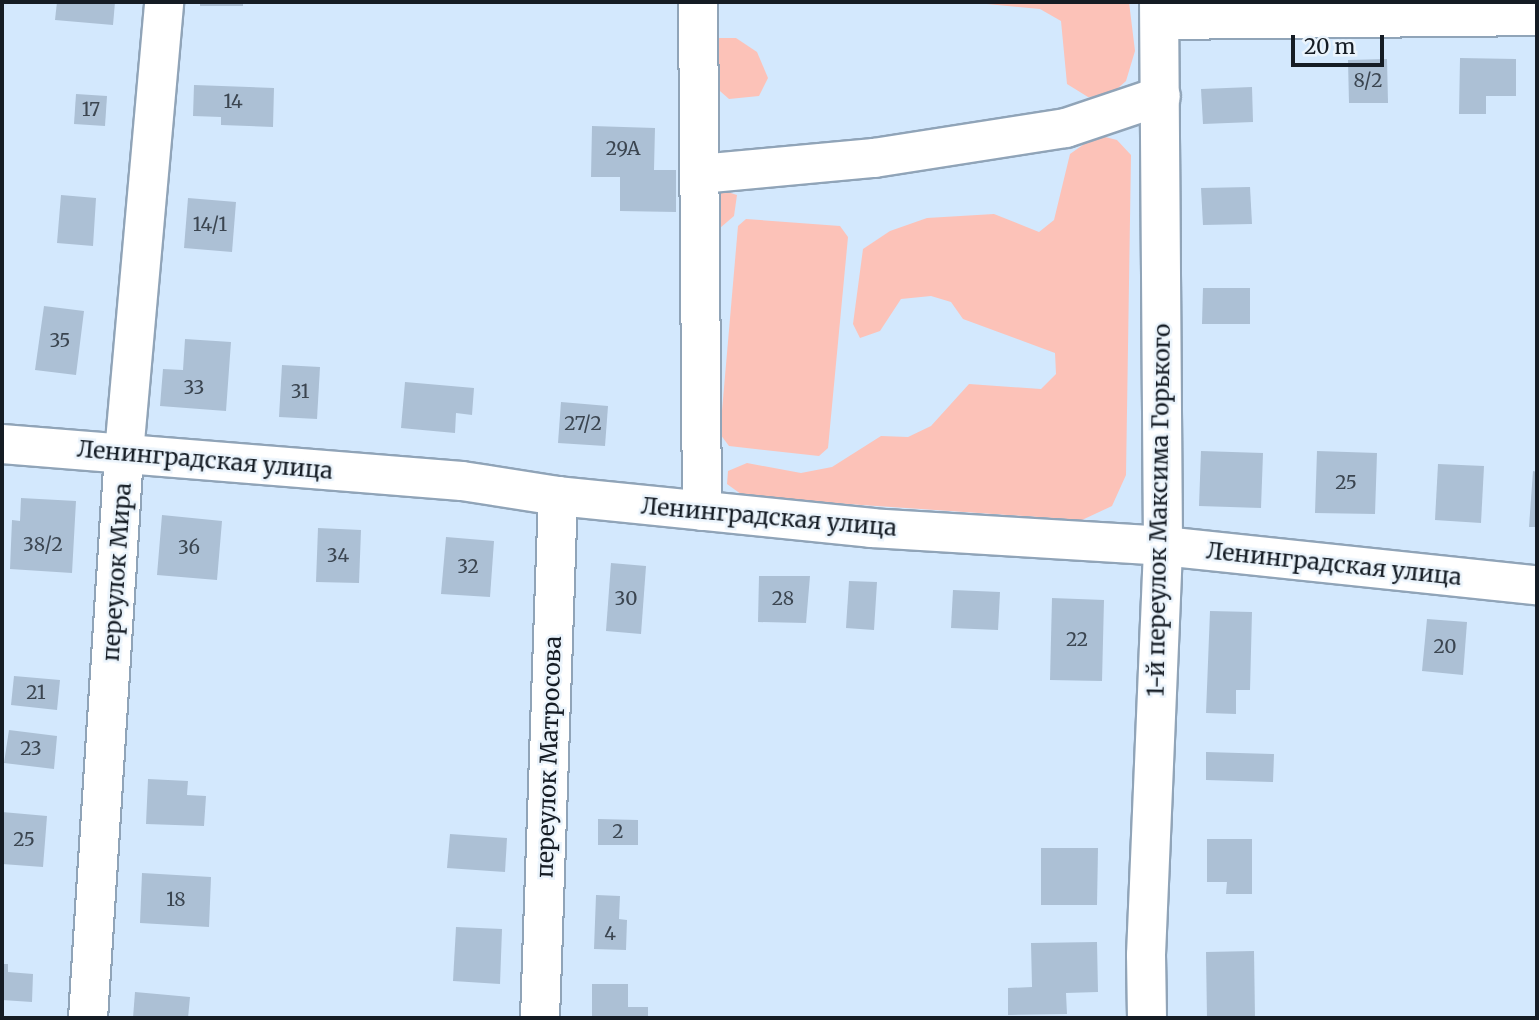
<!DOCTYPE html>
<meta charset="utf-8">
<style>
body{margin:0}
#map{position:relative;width:1539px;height:1020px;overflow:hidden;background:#d3e8fd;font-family:Merriweather,serif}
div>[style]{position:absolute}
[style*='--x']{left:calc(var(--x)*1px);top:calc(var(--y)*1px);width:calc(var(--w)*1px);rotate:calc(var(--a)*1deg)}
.green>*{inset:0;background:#fcc2b8}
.building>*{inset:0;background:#acc0d5}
.roads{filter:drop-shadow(2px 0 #90a4b8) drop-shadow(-2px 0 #90a4b8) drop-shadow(0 2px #90a4b8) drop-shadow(0 -2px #90a4b8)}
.minor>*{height:38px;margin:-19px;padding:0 19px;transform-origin:19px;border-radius:19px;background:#fff}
span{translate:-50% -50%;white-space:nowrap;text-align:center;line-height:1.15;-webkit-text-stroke:5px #ebf4fc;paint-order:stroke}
.number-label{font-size:19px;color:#3b4550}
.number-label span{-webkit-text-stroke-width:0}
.street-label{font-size:23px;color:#151c24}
.frame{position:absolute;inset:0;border:4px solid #151c24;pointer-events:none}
.scale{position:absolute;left:1291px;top:35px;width:93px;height:32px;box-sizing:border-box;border:4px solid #151c24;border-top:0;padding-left:9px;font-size:21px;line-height:24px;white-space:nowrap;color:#151c24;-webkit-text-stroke:5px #ebf4fc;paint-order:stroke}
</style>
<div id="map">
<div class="green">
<i style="clip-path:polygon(966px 2px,1129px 2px,1135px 51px,1126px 81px,1109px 96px,1088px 97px,1067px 84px,1061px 21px,1040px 9px)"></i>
<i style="clip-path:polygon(717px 38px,736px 38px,757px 52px,768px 78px,759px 96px,729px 99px,712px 84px)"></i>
<i style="clip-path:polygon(1097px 135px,1117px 140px,1131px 155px,1126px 475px,1112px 506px,1082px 520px,745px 497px,727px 484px,728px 471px,747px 463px,801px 473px,832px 467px,881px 436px,908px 437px,931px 426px,969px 384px,1041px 389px,1056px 374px,1055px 353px,963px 319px,951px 302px,931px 296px,901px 299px,880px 331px,860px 338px,853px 324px,863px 249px,890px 231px,927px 218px,994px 214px,1039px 232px,1054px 220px,1070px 154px)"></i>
<i style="clip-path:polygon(712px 187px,737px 195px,734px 216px,720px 228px,711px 215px)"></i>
<i style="clip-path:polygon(746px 219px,840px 226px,848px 237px,828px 448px,819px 456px,729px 446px,720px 434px,738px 226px)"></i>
</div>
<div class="building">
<i style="clip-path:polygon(57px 2px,115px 2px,113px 25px,55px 20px)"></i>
<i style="clip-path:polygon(200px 2px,243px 2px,243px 6px,200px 6px)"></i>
<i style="clip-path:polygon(1460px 58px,1516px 59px,1516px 96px,1486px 96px,1486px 114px,1459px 114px)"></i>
<i style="clip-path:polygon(1387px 59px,1388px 103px,1349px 103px,1348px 60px)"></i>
<i style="clip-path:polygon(194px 85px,274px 88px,273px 127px,221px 125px,221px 117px,193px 116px)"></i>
<i style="clip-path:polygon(1252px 87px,1253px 122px,1203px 124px,1201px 89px)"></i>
<i style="clip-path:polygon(76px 94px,107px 96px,105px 126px,74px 124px)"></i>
<i style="clip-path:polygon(592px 126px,655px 128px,654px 170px,676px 170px,676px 212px,620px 211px,620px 177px,591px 177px)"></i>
<i style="clip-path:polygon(1250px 187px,1252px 224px,1203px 225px,1201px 188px)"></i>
<i style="clip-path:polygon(61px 195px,96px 198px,93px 246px,57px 243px)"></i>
<i style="clip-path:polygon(188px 198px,236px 202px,232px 252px,184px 248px)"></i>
<i style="clip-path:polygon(1203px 288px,1250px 288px,1250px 324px,1202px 324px)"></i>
<i style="clip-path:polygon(44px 306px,84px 311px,76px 375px,35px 370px)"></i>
<i style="clip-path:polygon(185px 339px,231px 342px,226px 411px,160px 406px,163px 369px,183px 370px)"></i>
<i style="clip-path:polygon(282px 365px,320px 367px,317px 419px,279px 417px)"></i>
<i style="clip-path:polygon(405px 382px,474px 388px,472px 415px,456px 413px,455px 433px,401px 428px)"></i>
<i style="clip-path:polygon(561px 402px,608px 406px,605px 446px,558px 443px)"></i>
<i style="clip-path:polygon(1201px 451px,1263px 453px,1261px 508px,1199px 506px)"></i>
<i style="clip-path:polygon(1317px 451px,1377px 453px,1375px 514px,1315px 513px)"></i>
<i style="clip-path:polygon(1438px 464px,1484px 466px,1481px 523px,1435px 520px)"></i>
<i style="clip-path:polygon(1533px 471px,1537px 472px,1537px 527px,1529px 527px)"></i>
<i style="clip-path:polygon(21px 498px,76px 501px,72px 573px,10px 569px,12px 520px,20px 521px)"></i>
<i style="clip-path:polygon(162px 515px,222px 521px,217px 580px,157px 575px)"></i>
<i style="clip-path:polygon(318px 528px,361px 530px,359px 583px,316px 582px)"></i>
<i style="clip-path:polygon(446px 537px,494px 541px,490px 597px,441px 594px)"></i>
<i style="clip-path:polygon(611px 563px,646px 566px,641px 634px,606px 631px)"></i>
<i style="clip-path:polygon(759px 576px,810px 576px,806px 623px,758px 622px)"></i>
<i style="clip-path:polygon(849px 581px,877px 582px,874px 630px,846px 628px)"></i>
<i style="clip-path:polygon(953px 590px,1000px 592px,998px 630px,951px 628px)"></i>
<i style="clip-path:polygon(1052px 598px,1104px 600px,1102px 681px,1050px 680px)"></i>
<i style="clip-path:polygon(1210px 611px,1252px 612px,1250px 690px,1236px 690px,1236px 714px,1206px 713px)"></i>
<i style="clip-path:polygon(1427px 619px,1467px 622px,1463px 675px,1422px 671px)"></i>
<i style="clip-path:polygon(14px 676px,60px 680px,57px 710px,11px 705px)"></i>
<i style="clip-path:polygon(9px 730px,57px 736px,54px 769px,4px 763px)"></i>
<i style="clip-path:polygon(1206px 752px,1274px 754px,1273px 782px,1206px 780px)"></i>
<i style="clip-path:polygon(148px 779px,188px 781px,187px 795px,206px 796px,204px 826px,146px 824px)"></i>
<i style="clip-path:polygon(2px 812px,47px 816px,43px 867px,2px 864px)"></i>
<i style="clip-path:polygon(598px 819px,638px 820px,638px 845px,598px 845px)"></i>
<i style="clip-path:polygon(450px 834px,507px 838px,505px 872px,447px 868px)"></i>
<i style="clip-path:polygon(1207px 839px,1252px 839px,1252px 894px,1226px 894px,1227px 882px,1207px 882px)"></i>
<i style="clip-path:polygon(1041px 848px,1098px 848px,1097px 905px,1041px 905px)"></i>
<i style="clip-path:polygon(142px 873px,211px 877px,209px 927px,140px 923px)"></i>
<i style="clip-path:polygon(596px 895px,620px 896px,619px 919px,627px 920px,626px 950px,594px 949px)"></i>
<i style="clip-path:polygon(456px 927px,502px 929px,500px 984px,453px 981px)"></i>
<i style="clip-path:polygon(1097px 942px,1098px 992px,1066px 993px,1067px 1014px,1008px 1015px,1008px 988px,1032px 987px,1031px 943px)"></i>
<i style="clip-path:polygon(1254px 951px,1255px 1018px,1207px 1018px,1206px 952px)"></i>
<i style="clip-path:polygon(2px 964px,8px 964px,8px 972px,33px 974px,32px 1002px,2px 1000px)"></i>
<i style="clip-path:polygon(592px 984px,628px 984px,628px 1007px,648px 1007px,648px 1018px,592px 1018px)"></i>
<i style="clip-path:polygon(135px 992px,190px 997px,188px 1018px,133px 1018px)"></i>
</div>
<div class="roads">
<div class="minor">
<i style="--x:698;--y:2;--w:509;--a:89.55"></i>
<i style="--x:1162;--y:20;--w:375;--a:-0.6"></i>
<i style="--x:700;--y:174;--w:175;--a:-5.3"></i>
<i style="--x:874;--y:158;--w:194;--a:-8.9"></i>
<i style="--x:1066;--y:128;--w:100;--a:-18.6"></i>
<i style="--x:2;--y:444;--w:461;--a:4.6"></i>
<i style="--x:462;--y:481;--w:97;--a:8.9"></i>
<i style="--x:558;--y:496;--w:315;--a:5.8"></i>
<i style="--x:871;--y:528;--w:293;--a:3.5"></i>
<i style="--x:1163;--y:546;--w:376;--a:6"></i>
<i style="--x:88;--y:1018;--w:566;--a:-86.35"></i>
<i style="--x:124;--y:453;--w:453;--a:-84.9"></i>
<i style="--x:540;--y:1018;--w:522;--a:-88.03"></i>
<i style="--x:1147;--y:1018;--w:63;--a:-90.9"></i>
<i style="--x:1146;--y:955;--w:409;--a:-87.6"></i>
<i style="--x:1163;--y:546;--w:544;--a:-90.42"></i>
</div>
</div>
<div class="number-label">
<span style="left:1368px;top:81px">8/2</span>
<span style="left:233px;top:102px">14</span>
<span style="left:91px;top:110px">17</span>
<span style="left:623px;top:149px">29А</span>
<span style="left:210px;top:225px">14/1</span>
<span style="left:60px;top:341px">35</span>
<span style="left:194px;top:388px">33</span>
<span style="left:300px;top:392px">31</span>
<span style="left:583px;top:424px">27/2</span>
<span style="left:1346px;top:483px">25</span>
<span style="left:43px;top:545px">38/2</span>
<span style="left:189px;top:548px">36</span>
<span style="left:338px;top:556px">34</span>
<span style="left:468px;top:567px">32</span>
<span style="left:626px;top:599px">30</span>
<span style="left:783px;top:599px">28</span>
<span style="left:1077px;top:640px">22</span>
<span style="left:1445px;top:647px">20</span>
<span style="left:36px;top:693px">21</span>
<span style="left:31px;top:749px">23</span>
<span style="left:618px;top:832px">2</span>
<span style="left:24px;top:840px">25</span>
<span style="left:176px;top:900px">18</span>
<span style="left:610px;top:934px">4</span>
</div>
<div class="street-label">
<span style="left:205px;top:460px;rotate:5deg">Ленинградская улица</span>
<span style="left:1159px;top:510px;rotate:-89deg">1-й переулок Максима Горького</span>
<span style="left:769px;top:517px;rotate:5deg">Ленинградская улица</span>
<span style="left:1334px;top:564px;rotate:6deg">Ленинградская улица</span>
<span style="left:117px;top:572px;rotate:-86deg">переулок Мира</span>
<span style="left:549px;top:757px;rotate:-88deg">переулок Матросова</span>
</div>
<div class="frame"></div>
<div class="scale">20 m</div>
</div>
